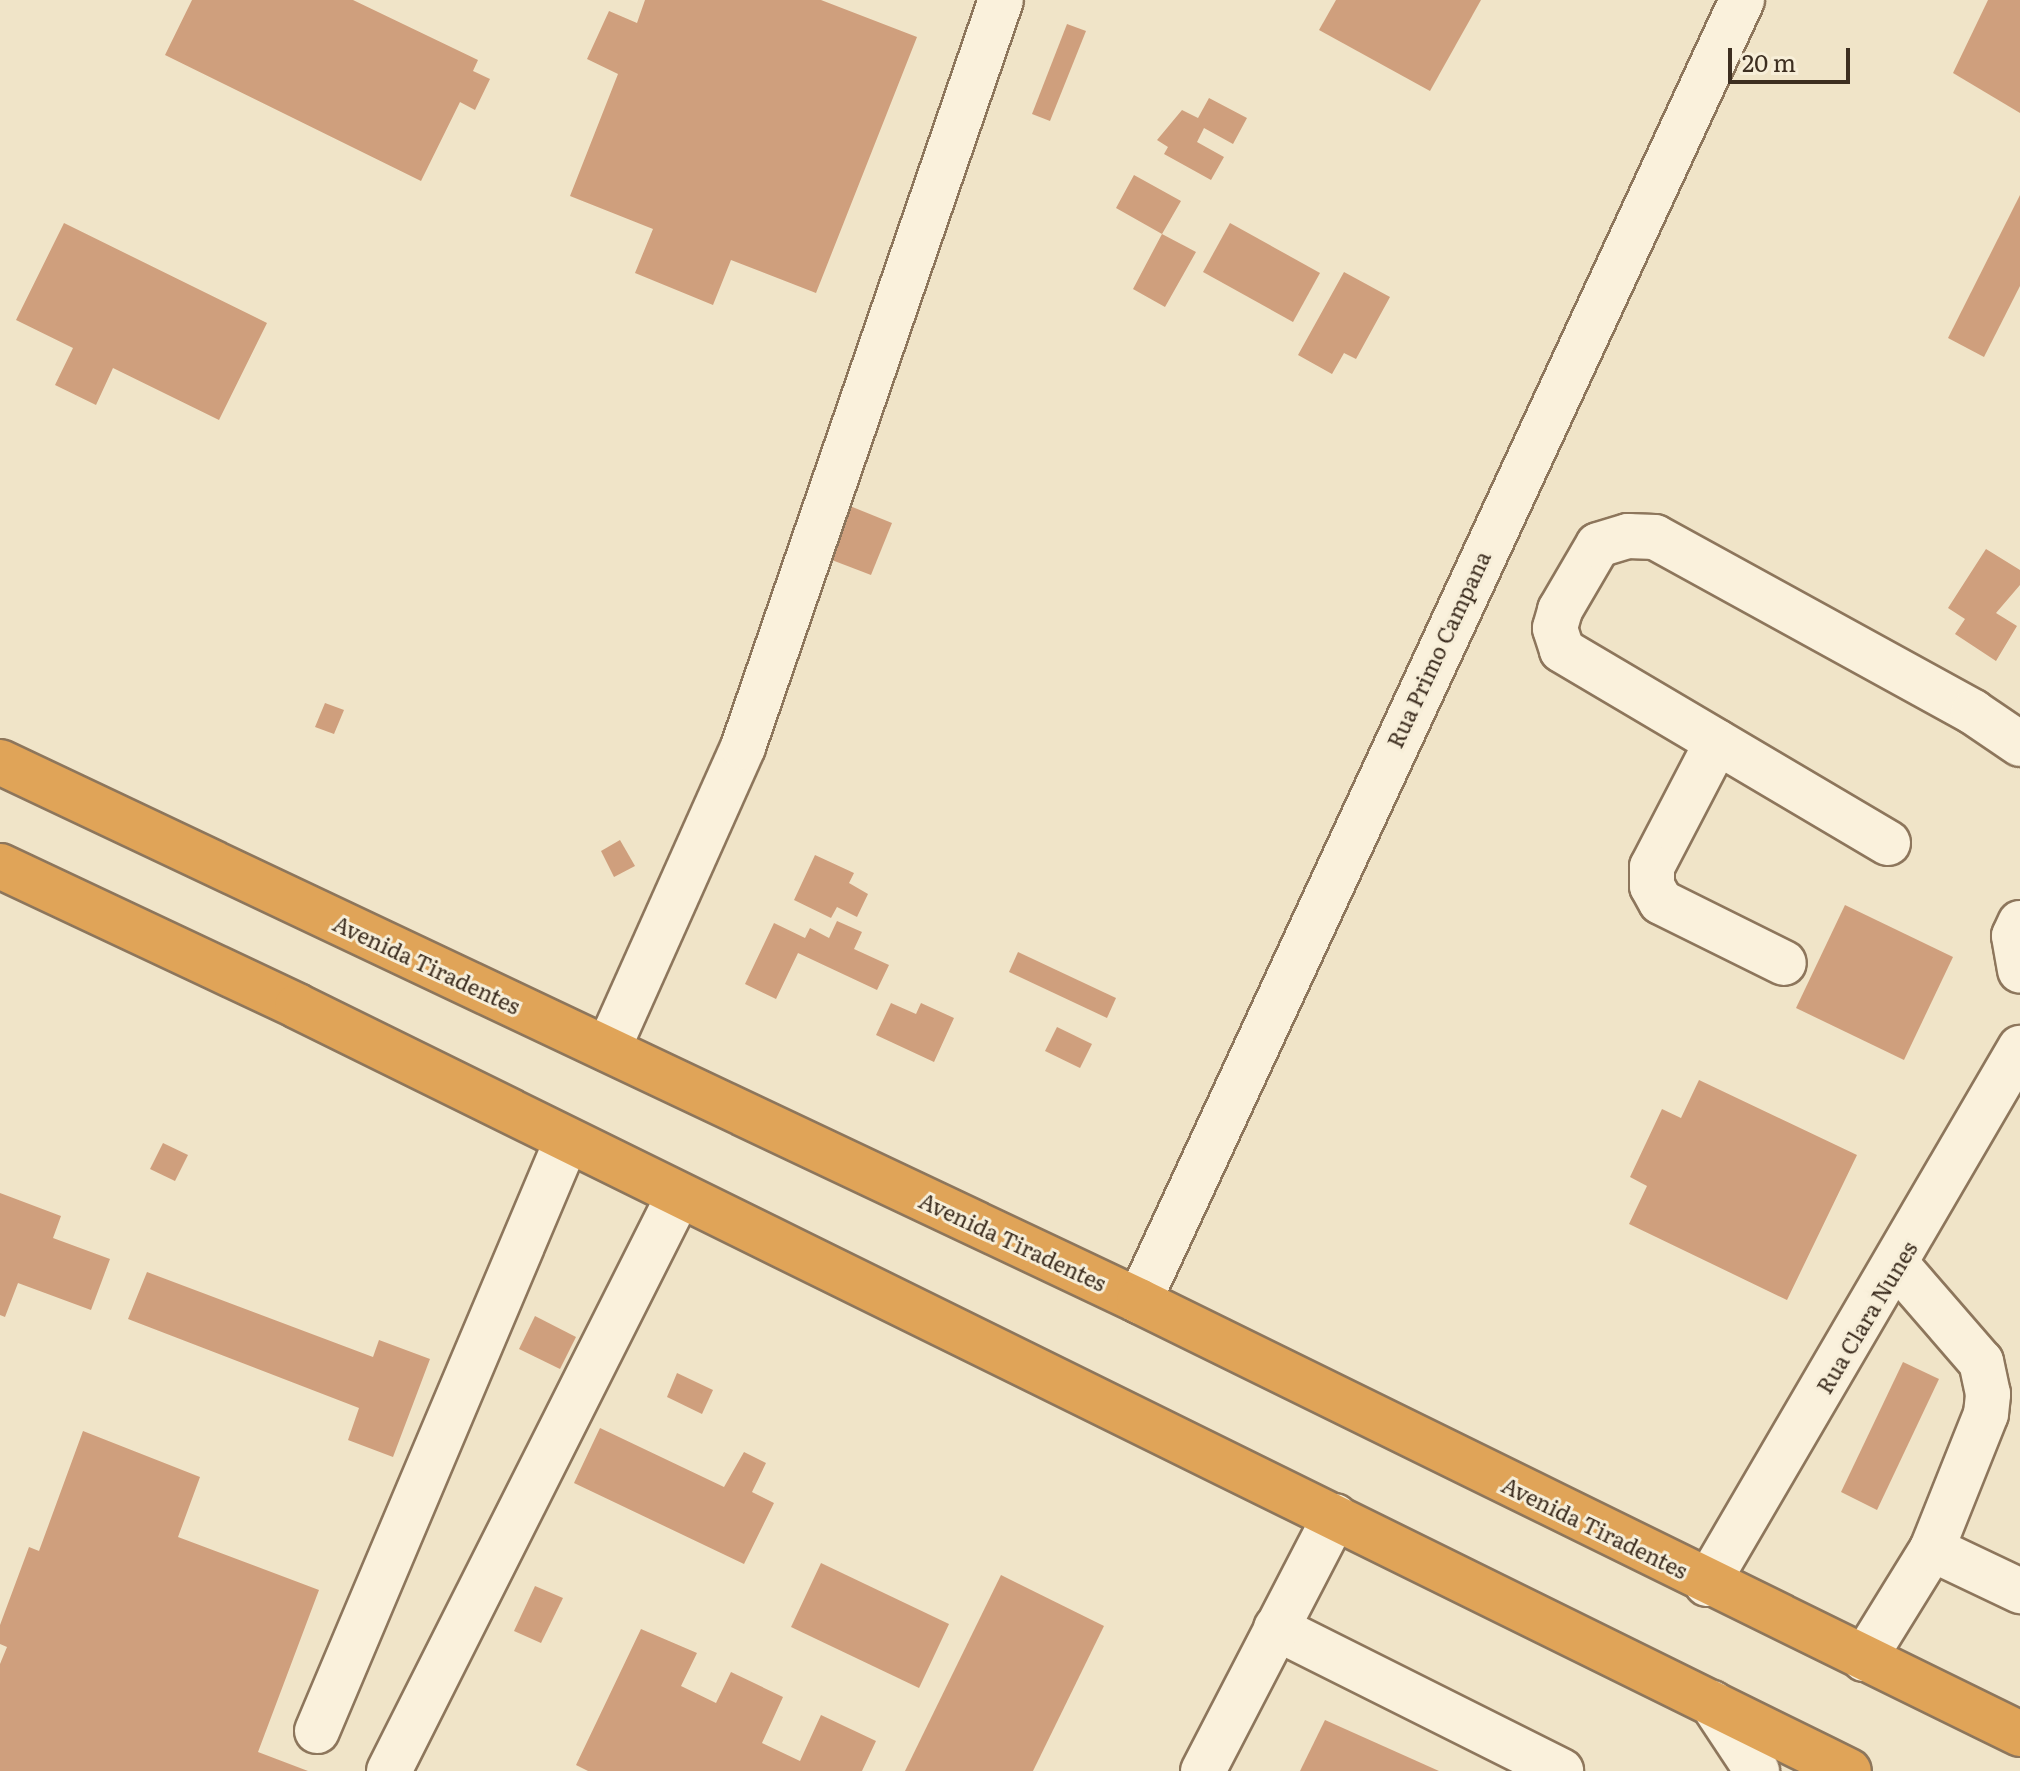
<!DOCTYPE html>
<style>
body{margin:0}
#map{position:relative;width:2020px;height:1771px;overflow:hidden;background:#f0e4c8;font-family:Literata,serif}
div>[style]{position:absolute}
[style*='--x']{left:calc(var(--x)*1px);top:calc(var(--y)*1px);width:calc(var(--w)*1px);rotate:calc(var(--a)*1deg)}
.building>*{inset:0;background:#cf9f7d}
.roads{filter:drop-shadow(2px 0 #8d765c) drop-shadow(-2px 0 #8d765c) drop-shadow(0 2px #8d765c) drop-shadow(0 -2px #8d765c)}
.minor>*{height:44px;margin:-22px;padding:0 22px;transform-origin:22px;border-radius:22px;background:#faf1dc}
.highway>*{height:44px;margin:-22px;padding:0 22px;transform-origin:22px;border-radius:22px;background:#e0a458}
span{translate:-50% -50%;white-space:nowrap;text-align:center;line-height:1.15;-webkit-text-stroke:6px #f7eed8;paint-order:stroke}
.street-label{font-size:22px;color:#3d2e20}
.scale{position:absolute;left:1728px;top:48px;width:122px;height:36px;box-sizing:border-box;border:4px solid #3d2e20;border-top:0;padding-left:10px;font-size:24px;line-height:28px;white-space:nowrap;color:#3d2e20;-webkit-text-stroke:6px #f7eed8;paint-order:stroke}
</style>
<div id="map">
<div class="building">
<i style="clip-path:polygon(192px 0,353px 0,478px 60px,473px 71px,490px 79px,475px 110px,460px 102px,421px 181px,165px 55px)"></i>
<i style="clip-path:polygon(645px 0,821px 0,917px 37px,816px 293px,731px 260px,713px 305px,635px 273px,653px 229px,570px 196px,618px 74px,587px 59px,609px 11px,637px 23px)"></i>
<i style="clip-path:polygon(1336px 0,1481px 0,1430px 91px,1319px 30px)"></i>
<i style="clip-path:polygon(1988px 0,2020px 0,2020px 113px,1953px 73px)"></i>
<i style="clip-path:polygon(1067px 24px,1086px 31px,1050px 121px,1032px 114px)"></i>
<i style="clip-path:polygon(1209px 98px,1247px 118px,1233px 144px,1204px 128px,1197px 142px,1224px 157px,1211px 180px,1164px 154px,1168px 147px,1157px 140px,1182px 110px,1198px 118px)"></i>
<i style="clip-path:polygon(1134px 175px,1181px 201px,1162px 234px,1196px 252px,1165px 307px,1133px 289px,1162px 234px,1116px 208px)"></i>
<i style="clip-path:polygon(2020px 195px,2020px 286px,1984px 357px,1948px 338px)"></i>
<i style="clip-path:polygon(64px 223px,267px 323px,219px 420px,113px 368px,96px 405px,55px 385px,73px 348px,16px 320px)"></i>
<i style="clip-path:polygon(1230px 223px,1320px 273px,1293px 322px,1203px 272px)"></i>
<i style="clip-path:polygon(1344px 272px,1390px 297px,1356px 359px,1344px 353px,1332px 374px,1298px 355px)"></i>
<i style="clip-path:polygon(845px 504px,892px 523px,871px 575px,824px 557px)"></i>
<i style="clip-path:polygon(1986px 549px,2020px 570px,2020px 585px,1996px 613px,2017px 626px,1996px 661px,1955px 634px,1965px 619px,1948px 608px)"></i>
<i style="clip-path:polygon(325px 703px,344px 710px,334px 734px,315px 727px)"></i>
<i style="clip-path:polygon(620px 840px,635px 866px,614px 877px,601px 851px)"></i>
<i style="clip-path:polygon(815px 855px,854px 873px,849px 883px,868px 894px,857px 917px,837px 907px,831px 918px,794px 900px)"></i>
<i style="clip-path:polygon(1845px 905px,1953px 957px,1904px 1060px,1796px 1008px)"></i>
<i style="clip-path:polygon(837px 921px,862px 932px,854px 949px,889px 965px,877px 990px,798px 953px,776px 999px,745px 984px,774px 923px,805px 938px,810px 928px,829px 938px)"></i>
<i style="clip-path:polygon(1018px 952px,1116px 998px,1107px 1018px,1009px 972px)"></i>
<i style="clip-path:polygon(891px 1003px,916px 1014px,921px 1003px,954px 1018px,934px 1062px,876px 1035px)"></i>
<i style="clip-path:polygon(1057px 1027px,1092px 1044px,1080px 1068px,1045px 1051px)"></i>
<i style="clip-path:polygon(1699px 1080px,1857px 1155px,1787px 1300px,1629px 1224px,1647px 1186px,1630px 1177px,1662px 1109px,1681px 1118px)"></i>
<i style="clip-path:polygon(163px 1143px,188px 1155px,175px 1181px,150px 1169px)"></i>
<i style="clip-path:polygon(0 1193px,61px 1216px,53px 1238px,110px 1259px,91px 1310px,18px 1283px,5px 1317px,0 1315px)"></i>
<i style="clip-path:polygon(147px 1272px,373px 1357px,379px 1340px,430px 1359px,393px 1457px,348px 1440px,359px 1408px,128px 1319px)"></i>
<i style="clip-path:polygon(535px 1316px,576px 1337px,560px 1369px,519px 1349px)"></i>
<i style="clip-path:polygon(1903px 1362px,1939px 1379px,1877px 1510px,1841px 1492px)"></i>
<i style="clip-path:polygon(677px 1373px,713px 1390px,702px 1414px,667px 1397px)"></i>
<i style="clip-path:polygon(600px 1428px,724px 1487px,744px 1452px,766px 1463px,752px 1492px,774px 1503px,744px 1564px,574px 1483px)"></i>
<i style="clip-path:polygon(83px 1431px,200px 1477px,178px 1537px,319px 1590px,258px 1752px,308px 1771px,0 1771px,0 1664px,7px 1647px,0 1644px,0 1625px,29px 1547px,39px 1551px)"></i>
<i style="clip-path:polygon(821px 1563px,949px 1624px,919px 1688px,791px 1627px)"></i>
<i style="clip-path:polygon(1001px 1575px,1104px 1626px,1033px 1771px,905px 1771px)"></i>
<i style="clip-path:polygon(535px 1586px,563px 1598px,541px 1643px,514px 1631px)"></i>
<i style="clip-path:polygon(641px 1629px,697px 1653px,681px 1686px,716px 1703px,731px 1672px,783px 1697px,762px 1743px,800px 1761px,821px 1715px,876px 1741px,862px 1771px,588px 1771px,576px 1765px)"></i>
<i style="clip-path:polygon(1325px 1720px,1439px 1771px,1300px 1771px)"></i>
</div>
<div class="roads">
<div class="minor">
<i style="--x:1717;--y:742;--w:141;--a:117.5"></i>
<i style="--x:1652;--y:867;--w:19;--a:90"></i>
<i style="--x:1652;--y:886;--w:18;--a:61"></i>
<i style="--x:1661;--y:902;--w:137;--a:26.4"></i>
<i style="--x:1888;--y:843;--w:379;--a:-149.4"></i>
<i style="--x:1562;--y:650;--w:23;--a:-108"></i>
<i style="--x:1555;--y:628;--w:19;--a:-74"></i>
<i style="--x:1560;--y:610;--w:75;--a:-59.7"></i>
<i style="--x:1598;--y:545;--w:31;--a:-17"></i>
<i style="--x:1628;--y:536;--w:27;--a:2"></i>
<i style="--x:1655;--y:537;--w:363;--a:28.8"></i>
<i style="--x:1973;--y:712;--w:57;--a:34.2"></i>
<i style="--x:2020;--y:923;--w:14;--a:115"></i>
<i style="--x:2014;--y:936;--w:35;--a:80"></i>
<i style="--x:608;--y:1049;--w:331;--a:-65.9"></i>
<i style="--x:743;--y:747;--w:790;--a:-70.95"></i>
<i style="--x:1139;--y:1301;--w:1434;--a:-65.13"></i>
<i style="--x:1932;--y:1549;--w:98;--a:25.5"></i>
<i style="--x:1707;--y:1584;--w:621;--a:-59.72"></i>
<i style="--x:1276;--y:1628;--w:319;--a:26.6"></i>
<i style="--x:1864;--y:1659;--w:129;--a:-58.3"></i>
<i style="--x:1932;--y:1549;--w:145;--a:-68.2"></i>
<i style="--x:1986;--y:1414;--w:20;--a:-84"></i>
<i style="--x:1988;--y:1394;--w:33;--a:-102"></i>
<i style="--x:1981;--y:1362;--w:128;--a:-130.9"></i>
<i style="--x:1712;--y:1703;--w:82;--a:56.5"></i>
<i style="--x:317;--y:1731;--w:639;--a:-67.08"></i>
<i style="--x:389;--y:1771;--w:643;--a:-63.28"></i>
<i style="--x:1203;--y:1771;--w:287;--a:-62.6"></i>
</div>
<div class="highway">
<i style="--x:0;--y:762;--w:1260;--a:25.32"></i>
<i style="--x:1139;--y:1301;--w:982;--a:26.17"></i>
<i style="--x:0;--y:866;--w:328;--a:25.2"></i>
<i style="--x:297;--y:1006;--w:1730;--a:26.24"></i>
</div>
</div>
<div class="street-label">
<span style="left:1438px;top:649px;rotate:-65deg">Rua Primo Campana</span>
<span style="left:427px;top:964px;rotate:25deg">Avenida Tiradentes</span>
<span style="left:1013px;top:1241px;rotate:25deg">Avenida Tiradentes</span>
<span style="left:1866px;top:1317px;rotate:-59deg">Rua Clara Nunes</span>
<span style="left:1595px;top:1527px;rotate:26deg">Avenida Tiradentes</span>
</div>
<div class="scale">20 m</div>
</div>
